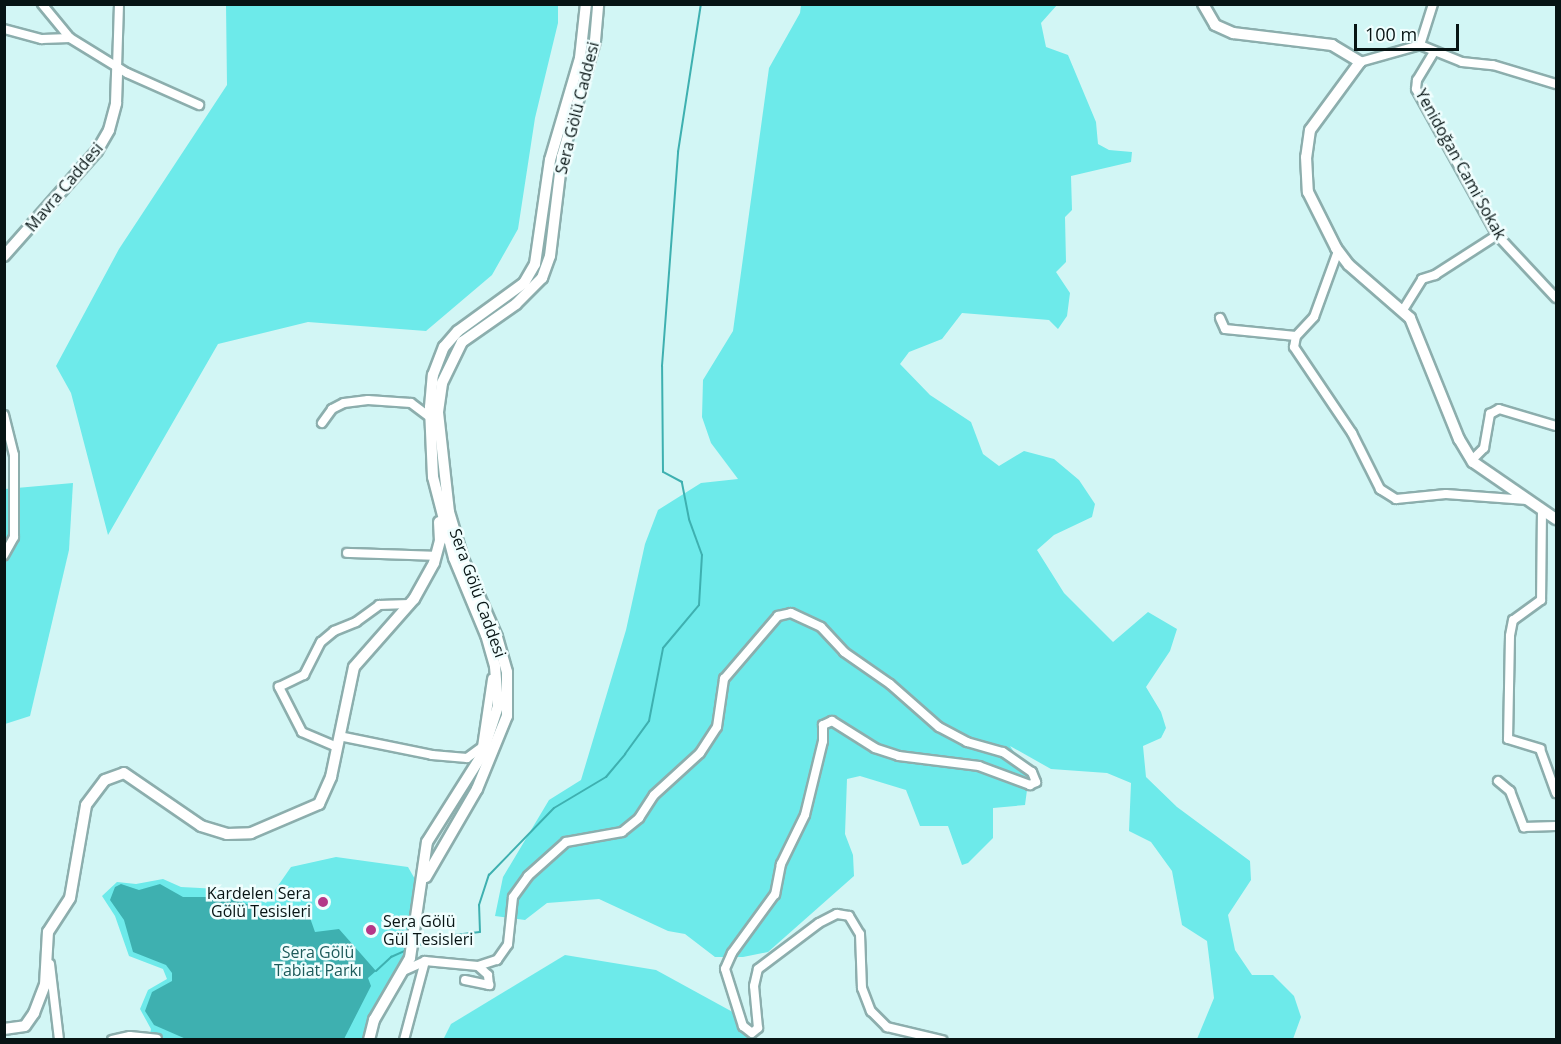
<!DOCTYPE html>
<meta charset="utf-8">
<style>
body{margin:0}
#map{position:relative;width:1561px;height:1044px;overflow:hidden;background:#d2f6f5;font-family:"Open Sans",sans-serif}
div>[style]{position:absolute}
[style*='--x']{left:calc(var(--x)*1px);top:calc(var(--y)*1px);width:calc(var(--w)*1px);rotate:calc(var(--a)*1deg)}
.green>*{inset:0;background:#6deaea}
.water>*{inset:0;background:#3eb0b0}
.stream>*{height:2px;margin:-1px;padding:0 1px;transform-origin:1px;border-radius:1px;background:#3eb0b0}
.roads{filter:drop-shadow(2px 0 #8caead) drop-shadow(-2px 0 #8caead) drop-shadow(0 2px #8caead) drop-shadow(0 -2px #8caead)}
.street>*{height:8px;margin:-4px;padding:0 4px;transform-origin:4px;border-radius:4px;background:#fff}
.secondary>*{height:10px;margin:-5px;padding:0 5px;transform-origin:5px;border-radius:5px;background:#fff}
.dots>*{width:16px;height:16px;translate:-50% -50%;box-sizing:border-box;border:3px solid #f0fefe;border-radius:50%}
span{translate:-50% -50%;white-space:nowrap;text-align:center;line-height:1.15;-webkit-text-stroke:5px #f0fefe;paint-order:stroke}
.street-label{font-size:16px;color:#071414}
.poi-label{font-size:16px;color:#071414}
.right{translate:-100% -50%;text-align:right}
.left{translate:0 -50%;text-align:left}
.park-label{font-size:16px;color:#1d5b5b}
.frame{position:absolute;inset:0;border:6px solid #071414;pointer-events:none}
.scale{position:absolute;left:1354px;top:24px;width:105px;height:27px;box-sizing:border-box;border:3px solid #071414;border-top:0;padding-left:8px;font-size:18px;line-height:21px;white-space:nowrap;color:#071414;-webkit-text-stroke:4px #f0fefe;paint-order:stroke}
</style>
<div id="map">
<div class="green">
<i style="clip-path:polygon(226px 5px,558px 5px,558px 23px,535px 118px,518px 229px,492px 275px,426px 331px,308px 322px,218px 344px,108px 535px,71px 393px,56px 366px,119px 249px,227px 85px)"></i>
<i style="clip-path:polygon(801px 5px,1057px 5px,1041px 23px,1046px 47px,1068px 55px,1096px 122px,1098px 144px,1109px 150px,1132px 152px,1131px 162px,1071px 176px,1072px 210px,1065px 217px,1066px 262px,1056px 272px,1070px 293px,1067px 316px,1058px 329px,1049px 320px,962px 313px,942px 339px,909px 352px,900px 364px,930px 395px,971px 422px,983px 454px,999px 466px,1024px 451px,1054px 459px,1079px 480px,1095px 504px,1092px 517px,1054px 535px,1037px 550px,1064px 593px,1113px 642px,1148px 612px,1177px 629px,1170px 651px,1146px 687px,1161px 712px,1166px 728px,1161px 738px,1143px 746px,1146px 777px,1177px 807px,1250px 861px,1251px 880px,1228px 915px,1235px 950px,1252px 975px,1273px 975px,1294px 996px,1301px 1017px,1293px 1039px,1197px 1039px,1214px 998px,1207px 941px,1182px 925px,1172px 871px,1151px 842px,1129px 831px,1131px 783px,1107px 773px,1051px 769px,1010px 746px,1029px 775px,1025px 805px,993px 808px,993px 838px,968px 863px,962px 865px,948px 826px,920px 826px,906px 790px,860px 776px,847px 779px,845px 834px,853px 855px,854px 876px,768px 952px,743px 957px,715px 957px,685px 934px,668px 931px,599px 899px,547px 903px,525px 920px,495px 916px,503px 877px,549px 800px,581px 780px,626px 630px,645px 544px,658px 510px,701px 483px,738px 479px,711px 443px,702px 417px,703px 380px,733px 331px,769px 68px,800px 13px)"></i>
<i style="clip-path:polygon(73px 483px,69px 550px,30px 716px,5px 724px,5px 489px)"></i>
<i style="clip-path:polygon(336px 857px,408px 867px,420px 888px,410px 958px,369px 1040px,149px 1039px,151px 1029px,140px 1009px,148px 990px,167px 979px,163px 969px,129px 956px,115px 916px,102px 896px,117px 882px,136px 884px,163px 879px,181px 887px,238px 890px,266px 903px,291px 867px)"></i>
<i style="clip-path:polygon(565px 955px,656px 970px,740px 1016px,750px 1039px,443px 1040px,451px 1024px)"></i>
</div>
<div class="water">
<i style="clip-path:polygon(121px 884px,139px 890px,160px 884px,183px 897px,224px 897px,257px 907px,258px 912px,273px 913px,280px 909px,309px 915px,315px 932px,339px 929px,376px 971px,368px 978px,371px 986px,344px 1039px,186px 1039px,154px 1025px,145px 1011px,152px 992px,172px 981px,172px 973px,166px 965px,133px 952px,124px 920px,110px 900px,115px 887px)"></i>
</div>
<div class="stream">
<i style="--x:417;--y:946;--w:23;--a:-23"></i>
<i style="--x:438;--y:937;--w:42;--a:-6.8"></i>
<i style="--x:480;--y:932;--w:27;--a:-92"></i>
<i style="--x:479;--y:905;--w:32;--a:-72"></i>
<i style="--x:489;--y:875;--w:93;--a:-45.9"></i>
<i style="--x:554;--y:808;--w:61;--a:-30.8"></i>
<i style="--x:606;--y:777;--w:30;--a:-50"></i>
<i style="--x:625;--y:754;--w:41;--a:-54"></i>
<i style="--x:649;--y:721;--w:74;--a:-79.1"></i>
<i style="--x:663;--y:648;--w:56;--a:-50.1"></i>
<i style="--x:699;--y:605;--w:50;--a:-86.6"></i>
<i style="--x:702;--y:555;--w:38;--a:-110"></i>
<i style="--x:689;--y:519;--w:38;--a:-101"></i>
<i style="--x:682;--y:482;--w:21;--a:-152"></i>
<i style="--x:663;--y:472;--w:106;--a:-90.5"></i>
<i style="--x:662;--y:366;--w:215;--a:-85.7"></i>
<i style="--x:678;--y:152;--w:150;--a:-81.2"></i>
<i style="--x:376;--y:971;--w:21;--a:-43"></i>
<i style="--x:391;--y:957;--w:20;--a:-24"></i>
</div>
<div class="roads">
<div class="street">
<i style="--x:42;--y:4;--w:44;--a:50.5"></i>
<i style="--x:70;--y:38;--w:67;--a:31.6"></i>
<i style="--x:127;--y:73;--w:79;--a:24"></i>
<i style="--x:4;--y:29;--w:39;--a:15"></i>
<i style="--x:42;--y:39;--w:28;--a:-2"></i>
<i style="--x:1420;--y:45;--w:43;--a:-72.4"></i>
<i style="--x:1434;--y:52;--w:33;--a:121"></i>
<i style="--x:1417;--y:80;--w:9;--a:96"></i>
<i style="--x:1416;--y:89;--w:167;--a:61"></i>
<i style="--x:1497;--y:235;--w:86;--a:46.9"></i>
<i style="--x:1360;--y:62;--w:62;--a:-15.8"></i>
<i style="--x:1420;--y:45;--w:45;--a:22"></i>
<i style="--x:1462;--y:62;--w:31;--a:6"></i>
<i style="--x:1493;--y:65;--w:66;--a:16.8"></i>
<i style="--x:117;--y:68;--w:64;--a:-88.2"></i>
<i style="--x:1338;--y:251;--w:70;--a:110"></i>
<i style="--x:1314;--y:317;--w:26;--a:133"></i>
<i style="--x:1296;--y:336;--w:11;--a:100"></i>
<i style="--x:1294;--y:347;--w:104;--a:56"></i>
<i style="--x:1352;--y:433;--w:63;--a:63.4"></i>
<i style="--x:1380;--y:489;--w:19;--a:32"></i>
<i style="--x:1396;--y:499;--w:50;--a:-5.7"></i>
<i style="--x:1446;--y:494;--w:81;--a:4.2"></i>
<i style="--x:1403;--y:310;--w:36;--a:-58"></i>
<i style="--x:1422;--y:279;--w:14;--a:-17"></i>
<i style="--x:1435;--y:275;--w:74;--a:-32.8"></i>
<i style="--x:1220;--y:318;--w:12;--a:66"></i>
<i style="--x:1225;--y:329;--w:71;--a:5.6"></i>
<i style="--x:4;--y:415;--w:41;--a:76"></i>
<i style="--x:14;--y:455;--w:82;--a:90"></i>
<i style="--x:14;--y:537;--w:21;--a:119"></i>
<i style="--x:322;--y:423;--w:17;--a:-54"></i>
<i style="--x:332;--y:409;--w:13;--a:-27"></i>
<i style="--x:344;--y:403;--w:24;--a:-7"></i>
<i style="--x:368;--y:400;--w:43;--a:4"></i>
<i style="--x:411;--y:403;--w:25;--a:37"></i>
<i style="--x:1472;--y:460;--w:17;--a:-45"></i>
<i style="--x:1484;--y:448;--w:35;--a:-80"></i>
<i style="--x:1490;--y:414;--w:10;--a:-29"></i>
<i style="--x:1499;--y:409;--w:59;--a:16.6"></i>
<i style="--x:1542;--y:510;--w:90;--a:90.6"></i>
<i style="--x:1541;--y:600;--w:34;--a:144"></i>
<i style="--x:1513;--y:620;--w:16;--a:101"></i>
<i style="--x:1510;--y:636;--w:103;--a:91.1"></i>
<i style="--x:1508;--y:739;--w:34;--a:17"></i>
<i style="--x:1540;--y:749;--w:47;--a:70"></i>
<i style="--x:347;--y:553;--w:89;--a:1.9"></i>
<i style="--x:339;--y:736;--w:95;--a:11.5"></i>
<i style="--x:432;--y:755;--w:35;--a:5"></i>
<i style="--x:467;--y:758;--w:19;--a:-36"></i>
<i style="--x:482;--y:747;--w:69;--a:-81.6"></i>
<i style="--x:337;--y:747;--w:38;--a:-157"></i>
<i style="--x:302;--y:732;--w:51;--a:-117.1"></i>
<i style="--x:279;--y:687;--w:28;--a:-26"></i>
<i style="--x:304;--y:675;--w:37;--a:-63"></i>
<i style="--x:321;--y:642;--w:17;--a:-40"></i>
<i style="--x:334;--y:631;--w:24;--a:-22"></i>
<i style="--x:356;--y:622;--w:29;--a:-36"></i>
<i style="--x:379;--y:605;--w:31;--a:-2"></i>
<i style="--x:1498;--y:781;--w:16;--a:40"></i>
<i style="--x:1510;--y:791;--w:39;--a:69"></i>
<i style="--x:1524;--y:827;--w:32;--a:-2"></i>
<i style="--x:50;--y:964;--w:77;--a:83.2"></i>
<i style="--x:403;--y:971;--w:24;--a:-24"></i>
<i style="--x:425;--y:961;--w:53;--a:5.4"></i>
<i style="--x:478;--y:966;--w:20;--a:-18"></i>
<i style="--x:497;--y:960;--w:19;--a:-55"></i>
<i style="--x:508;--y:944;--w:47;--a:-83.9"></i>
<i style="--x:513;--y:897;--w:26;--a:-54"></i>
<i style="--x:528;--y:876;--w:51;--a:-41.8"></i>
<i style="--x:566;--y:842;--w:57;--a:-10.1"></i>
<i style="--x:622;--y:832;--w:22;--a:-39"></i>
<i style="--x:639;--y:818;--w:27;--a:-57"></i>
<i style="--x:654;--y:795;--w:62;--a:-42.4"></i>
<i style="--x:700;--y:753;--w:31;--a:-57"></i>
<i style="--x:717;--y:727;--w:49;--a:-81.7"></i>
<i style="--x:724;--y:679;--w:83;--a:-49.4"></i>
<i style="--x:778;--y:616;--w:13;--a:-13"></i>
<i style="--x:791;--y:613;--w:33;--a:25"></i>
<i style="--x:821;--y:627;--w:34;--a:47"></i>
<i style="--x:844;--y:652;--w:56;--a:34.8"></i>
<i style="--x:890;--y:684;--w:65;--a:41.3"></i>
<i style="--x:939;--y:727;--w:32;--a:28"></i>
<i style="--x:967;--y:742;--w:37;--a:16"></i>
<i style="--x:1003;--y:752;--w:35;--a:35"></i>
<i style="--x:1032;--y:772;--w:11;--a:68"></i>
<i style="--x:1036;--y:782;--w:7;--a:153"></i>
<i style="--x:1030;--y:785;--w:54;--a:-159.6"></i>
<i style="--x:979;--y:766;--w:81;--a:-172.9"></i>
<i style="--x:899;--y:756;--w:25;--a:-162"></i>
<i style="--x:875;--y:748;--w:51;--a:-147.9"></i>
<i style="--x:832;--y:721;--w:10;--a:156"></i>
<i style="--x:823;--y:725;--w:16;--a:90"></i>
<i style="--x:823;--y:741;--w:76;--a:103.7"></i>
<i style="--x:805;--y:815;--w:55;--a:116.1"></i>
<i style="--x:781;--y:864;--w:31;--a:101"></i>
<i style="--x:775;--y:894;--w:73;--a:126.1"></i>
<i style="--x:732;--y:953;--w:17;--a:114"></i>
<i style="--x:725;--y:969;--w:60;--a:72.5"></i>
<i style="--x:743;--y:1026;--w:11;--a:38"></i>
<i style="--x:752;--y:1033;--w:8;--a:-40"></i>
<i style="--x:758;--y:1028;--w:42;--a:-95.4"></i>
<i style="--x:754;--y:986;--w:17;--a:-77"></i>
<i style="--x:758;--y:969;--w:76;--a:-37"></i>
<i style="--x:819;--y:923;--w:20;--a:-27"></i>
<i style="--x:837;--y:914;--w:12;--a:9"></i>
<i style="--x:849;--y:916;--w:21;--a:59"></i>
<i style="--x:860;--y:934;--w:54;--a:87.9"></i>
<i style="--x:862;--y:988;--w:25;--a:69"></i>
<i style="--x:871;--y:1011;--w:23;--a:45"></i>
<i style="--x:887;--y:1027;--w:57;--a:13.3"></i>
<i style="--x:465;--y:980;--w:25;--a:12"></i>
<i style="--x:489;--y:985;--w:10;--a:-96"></i>
<i style="--x:488;--y:975;--w:13;--a:-138"></i>
<i style="--x:112;--y:1040;--w:18;--a:-13"></i>
<i style="--x:130;--y:1036;--w:27;--a:6"></i>
<i style="--x:404;--y:1040;--w:82;--a:-75.1"></i>
</div>
<div class="secondary">
<i style="--x:1203;--y:4;--w:24;--a:60"></i>
<i style="--x:1215;--y:25;--w:20;--a:24"></i>
<i style="--x:1233;--y:33;--w:100;--a:6.9"></i>
<i style="--x:1332;--y:45;--w:33;--a:31"></i>
<i style="--x:1360;--y:62;--w:84;--a:126.3"></i>
<i style="--x:1310;--y:130;--w:27;--a:98"></i>
<i style="--x:1306;--y:157;--w:35;--a:87"></i>
<i style="--x:1308;--y:192;--w:63;--a:63.4"></i>
<i style="--x:1336;--y:248;--w:21;--a:53"></i>
<i style="--x:1349;--y:265;--w:81;--a:41"></i>
<i style="--x:1410;--y:318;--w:131;--a:68"></i>
<i style="--x:1459;--y:439;--w:27;--a:59"></i>
<i style="--x:1473;--y:462;--w:101;--a:34.5"></i>
<i style="--x:4;--y:256;--w:140;--a:-48.5"></i>
<i style="--x:97;--y:151;--w:24;--a:-60"></i>
<i style="--x:109;--y:130;--w:28;--a:-75"></i>
<i style="--x:116;--y:103;--w:35;--a:-88"></i>
<i style="--x:426;--y:877;--w:102;--a:-59.9"></i>
<i style="--x:477;--y:789;--w:79;--a:-67.7"></i>
<i style="--x:507;--y:716;--w:44;--a:-90"></i>
<i style="--x:507;--y:672;--w:36;--a:-106"></i>
<i style="--x:497;--y:637;--w:85;--a:-113.6"></i>
<i style="--x:463;--y:559;--w:49;--a:-106.6"></i>
<i style="--x:449;--y:512;--w:101;--a:-96.3"></i>
<i style="--x:438;--y:412;--w:29;--a:-82"></i>
<i style="--x:442;--y:383;--w:46;--a:-64"></i>
<i style="--x:462;--y:342;--w:66;--a:-35.1"></i>
<i style="--x:516;--y:304;--w:37;--a:-45"></i>
<i style="--x:542;--y:278;--w:23;--a:-70"></i>
<i style="--x:550;--y:256;--w:100;--a:-83.1"></i>
<i style="--x:562;--y:157;--w:121;--a:-74.1"></i>
<i style="--x:595;--y:41;--w:37;--a:-85"></i>
<i style="--x:4;--y:1029;--w:21;--a:-8"></i>
<i style="--x:25;--y:1026;--w:16;--a:-55"></i>
<i style="--x:34;--y:1013;--w:30;--a:-69"></i>
<i style="--x:45;--y:985;--w:53;--a:-86.8"></i>
<i style="--x:48;--y:932;--w:40;--a:-57.1"></i>
<i style="--x:70;--y:898;--w:94;--a:-80.2"></i>
<i style="--x:86;--y:805;--w:31;--a:-53"></i>
<i style="--x:105;--y:780;--w:20;--a:-20"></i>
<i style="--x:124;--y:773;--w:93;--a:34.5"></i>
<i style="--x:201;--y:826;--w:27;--a:17"></i>
<i style="--x:227;--y:834;--w:24;--a:-2"></i>
<i style="--x:251;--y:833;--w:74;--a:-23.1"></i>
<i style="--x:319;--y:804;--w:30;--a:-66"></i>
<i style="--x:331;--y:777;--w:112;--a:-78.2"></i>
<i style="--x:354;--y:667;--w:91;--a:-48.6"></i>
<i style="--x:414;--y:599;--w:41;--a:-60.9"></i>
<i style="--x:434;--y:563;--w:23;--a:-75"></i>
<i style="--x:440;--y:541;--w:19;--a:-93"></i>
<i style="--x:369;--y:1040;--w:21;--a:-76"></i>
<i style="--x:374;--y:1020;--w:72;--a:-59.9"></i>
<i style="--x:410;--y:958;--w:117;--a:-81.7"></i>
<i style="--x:427;--y:842;--w:103;--a:-57.7"></i>
<i style="--x:482;--y:755;--w:52;--a:-71.9"></i>
<i style="--x:498;--y:706;--w:40;--a:-94.3"></i>
<i style="--x:495;--y:666;--w:32;--a:-106"></i>
<i style="--x:486;--y:635;--w:83;--a:-112.6"></i>
<i style="--x:454;--y:558;--w:84;--a:-104.5"></i>
<i style="--x:433;--y:477;--w:70;--a:-92.5"></i>
<i style="--x:430;--y:407;--w:32;--a:-85"></i>
<i style="--x:433;--y:375;--w:30;--a:-69"></i>
<i style="--x:444;--y:347;--w:21;--a:-49"></i>
<i style="--x:458;--y:331;--w:82;--a:-36"></i>
<i style="--x:524;--y:283;--w:22;--a:-60"></i>
<i style="--x:535;--y:264;--w:105;--a:-81.8"></i>
<i style="--x:550;--y:160;--w:106;--a:-73.6"></i>
<i style="--x:580;--y:58;--w:54;--a:-83.7"></i>
</div>
</div>
<div class="dots">
<i style="left:323px;top:902px;background:#b43888"></i>
<i style="left:371px;top:930px;background:#b43888"></i>
</div>
<div class="street-label">
<span style="left:577px;top:108px;rotate:-76deg">Sera Gölü Caddesi</span>
<span style="left:1461px;top:164px;rotate:61deg">Yenidoğan Cami Sokak</span>
<span style="left:64px;top:187px;rotate:-50deg">Mavra Caddesi</span>
<span style="left:478px;top:593px;rotate:70deg">Sera Gölü Caddesi</span>
</div>
<div class="poi-label">
<span class="right" style="left:311px;top:902px">Kardelen Sera<br>Gölü Tesisleri</span>
<span class="left" style="left:383px;top:930px">Sera Gölü<br>Gül Tesisleri</span>
</div>
<div class="park-label">
<span style="left:318px;top:961px">Sera Gölü<br>Tabiat Parkı</span>
</div>
<div class="frame"></div>
<div class="scale">100 m</div>
</div>
